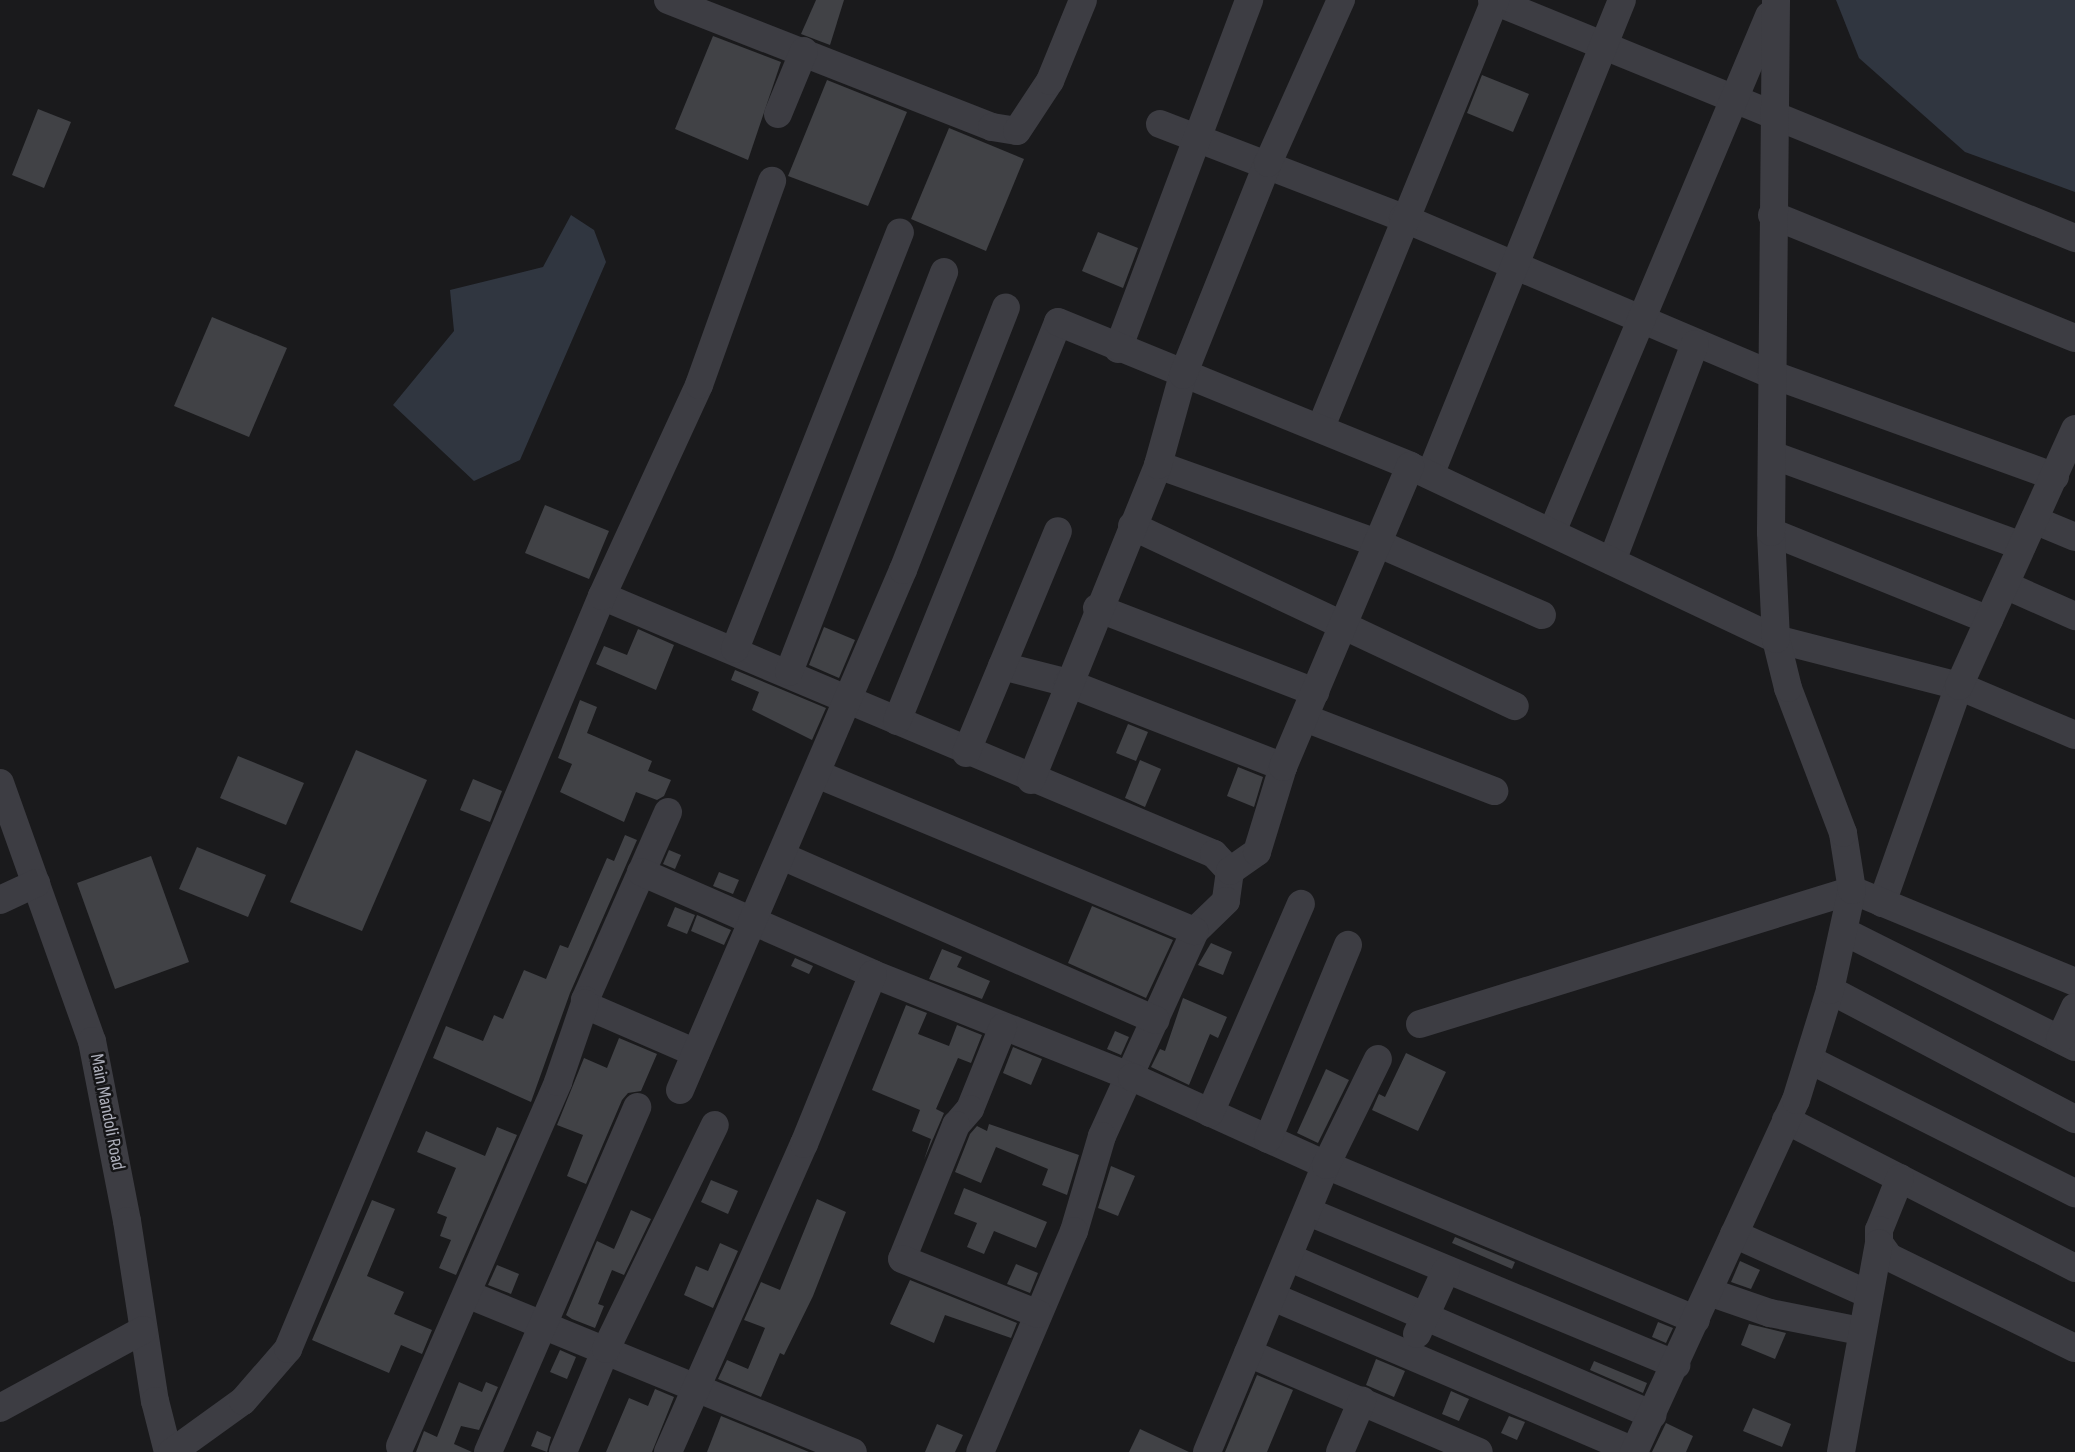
<!DOCTYPE html>
<style>
body{margin:0}
#map{position:relative;width:2075px;height:1452px;overflow:hidden;background:#1a1a1c;font-family:"Sofia Sans Condensed",sans-serif}
div>[style]{position:absolute}
[style*='--x']{left:calc(var(--x)*1px);top:calc(var(--y)*1px);width:calc(var(--w)*1px);rotate:calc(var(--a)*1deg)}
.water>*{inset:0;background:#303640}
.building>*{inset:0;background:#414246}
.minor>*{height:28px;margin:-14px;padding:0 14px;transform-origin:14px;border-radius:14px;background:#3d3d43}
span{translate:-50% -50%;white-space:nowrap;text-align:center;line-height:1.15;-webkit-text-stroke:5px #151517;paint-order:stroke}
.street-label{font-size:19px;color:#adafbb}
</style>
<div id="map">
<div class="water">
<i style="clip-path:polygon(1836px 0,2075px 0,2075px 192px,1965px 152px,1859px 58px)"></i>
<i style="clip-path:polygon(571px 215px,594px 230px,606px 262px,520px 460px,474px 481px,393px 405px,454px 331px,450px 290px,543px 267px)"></i>
</div>
<div class="building">
<i style="clip-path:polygon(816px 0,844px 0,830px 45px,801px 34px)"></i>
<i style="clip-path:polygon(713px 36px,781px 62px,748px 160px,675px 129px)"></i>
<i style="clip-path:polygon(1482px 75px,1529px 94px,1513px 132px,1467px 113px)"></i>
<i style="clip-path:polygon(827px 80px,907px 112px,868px 206px,788px 176px)"></i>
<i style="clip-path:polygon(38px 109px,71px 122px,44px 188px,12px 175px)"></i>
<i style="clip-path:polygon(949px 128px,1024px 159px,986px 251px,911px 219px)"></i>
<i style="clip-path:polygon(1098px 232px,1138px 248px,1123px 288px,1082px 271px)"></i>
<i style="clip-path:polygon(212px 317px,287px 348px,249px 437px,174px 406px)"></i>
<i style="clip-path:polygon(545px 505px,609px 531px,589px 579px,525px 553px)"></i>
<i style="clip-path:polygon(824px 627px,855px 640px,839px 678px,809px 665px)"></i>
<i style="clip-path:polygon(638px 629px,674px 645px,656px 690px,596px 664px,604px 646px,627px 655px)"></i>
<i style="clip-path:polygon(735px 670px,826px 708px,812px 740px,752px 710px,759px 692px,731px 680px)"></i>
<i style="clip-path:polygon(580px 700px,597px 707px,587px 733px,652px 761px,648px 771px,671px 780px,664px 796px,657px 800px,636px 792px,624px 822px,560px 792px,572px 764px,558px 758px)"></i>
<i style="clip-path:polygon(1128px 724px,1148px 732px,1136px 761px,1116px 753px)"></i>
<i style="clip-path:polygon(356px 750px,427px 780px,362px 931px,290px 902px)"></i>
<i style="clip-path:polygon(238px 756px,304px 783px,286px 825px,220px 798px)"></i>
<i style="clip-path:polygon(1140px 760px,1161px 769px,1145px 807px,1125px 798px)"></i>
<i style="clip-path:polygon(1238px 767px,1263px 777px,1254px 807px,1227px 796px)"></i>
<i style="clip-path:polygon(473px 779px,502px 791px,490px 822px,460px 810px)"></i>
<i style="clip-path:polygon(625px 835px,637px 840px,570px 993px,531px 1102px,433px 1058px,446px 1026px,483px 1041px,494px 1015px,503px 1019px,524px 970px,546px 979px,560px 945px,568px 948px,607px 858px,614px 861px)"></i>
<i style="clip-path:polygon(197px 847px,266px 875px,248px 917px,179px 889px)"></i>
<i style="clip-path:polygon(669px 850px,681px 855px,675px 869px,663px 864px)"></i>
<i style="clip-path:polygon(151px 856px,189px 962px,115px 989px,77px 883px)"></i>
<i style="clip-path:polygon(719px 872px,739px 880px,733px 894px,713px 886px)"></i>
<i style="clip-path:polygon(1092px 906px,1173px 940px,1146px 998px,1068px 963px)"></i>
<i style="clip-path:polygon(675px 907px,695px 915px,687px 934px,667px 926px)"></i>
<i style="clip-path:polygon(697px 915px,731px 930px,724px 945px,691px 931px)"></i>
<i style="clip-path:polygon(1211px 943px,1232px 952px,1223px 975px,1198px 965px)"></i>
<i style="clip-path:polygon(942px 949px,962px 957px,957px 967px,990px 981px,982px 999px,929px 979px)"></i>
<i style="clip-path:polygon(795px 958px,813px 966px,809px 974px,791px 966px)"></i>
<i style="clip-path:polygon(1183px 998px,1227px 1017px,1218px 1038px,1210px 1034px,1189px 1085px,1151px 1067px,1160px 1049px,1165px 1051px)"></i>
<i style="clip-path:polygon(906px 1005px,927px 1013px,918px 1034px,949px 1046px,957px 1025px,982px 1035px,971px 1063px,958px 1058px,936px 1109px,944px 1113px,924px 1160px,931px 1139px,912px 1131px,920px 1110px,872px 1090px)"></i>
<i style="clip-path:polygon(1115px 1031px,1129px 1037px,1121px 1055px,1107px 1049px)"></i>
<i style="clip-path:polygon(619px 1038px,657px 1054px,641px 1091px,628px 1093px,622px 1100px,586px 1184px,567px 1176px,583px 1135px,557px 1125px,584px 1058px,607px 1068px)"></i>
<i style="clip-path:polygon(1013px 1047px,1042px 1059px,1031px 1085px,1003px 1073px)"></i>
<i style="clip-path:polygon(1406px 1053px,1446px 1072px,1418px 1131px,1372px 1110px,1379px 1094px,1385px 1097px)"></i>
<i style="clip-path:polygon(1326px 1069px,1349px 1080px,1318px 1143px,1297px 1133px)"></i>
<i style="clip-path:polygon(989px 1124px,1079px 1155px,1067px 1195px,1042px 1185px,1048px 1169px,996px 1147px,981px 1183px,955px 1172px,970px 1134px,977px 1126px,987px 1131px)"></i>
<i style="clip-path:polygon(497px 1127px,517px 1135px,456px 1275px,439px 1268px,451px 1240px,440px 1236px,447px 1217px,437px 1213px,456px 1168px,417px 1152px,426px 1131px,485px 1156px)"></i>
<i style="clip-path:polygon(1111px 1166px,1135px 1176px,1118px 1216px,1098px 1208px)"></i>
<i style="clip-path:polygon(711px 1180px,738px 1191px,728px 1214px,701px 1202px)"></i>
<i style="clip-path:polygon(964px 1188px,1047px 1222px,1036px 1248px,994px 1231px,984px 1254px,967px 1247px,977px 1223px,954px 1214px)"></i>
<i style="clip-path:polygon(817px 1199px,846px 1212px,813px 1296px,784px 1355px,780px 1353px,761px 1397px,718px 1379px,727px 1360px,748px 1369px,765px 1328px,744px 1320px,761px 1282px,780px 1290px)"></i>
<i style="clip-path:polygon(372px 1200px,395px 1209px,367px 1276px,404px 1292px,394px 1314px,432px 1330px,422px 1354px,401px 1345px,389px 1373px,312px 1340px)"></i>
<i style="clip-path:polygon(631px 1210px,651px 1219px,624px 1275px,612px 1270px,598px 1304px,604px 1306px,595px 1328px,572px 1319px,566px 1315px,597px 1241px,614px 1249px)"></i>
<i style="clip-path:polygon(1455px 1237px,1515px 1262px,1512px 1269px,1452px 1243px)"></i>
<i style="clip-path:polygon(720px 1243px,738px 1251px,713px 1308px,684px 1295px,696px 1266px,708px 1271px)"></i>
<i style="clip-path:polygon(1740px 1261px,1760px 1270px,1751px 1289px,1731px 1282px)"></i>
<i style="clip-path:polygon(1016px 1264px,1038px 1273px,1030px 1293px,1007px 1284px)"></i>
<i style="clip-path:polygon(497px 1265px,519px 1274px,511px 1294px,488px 1285px)"></i>
<i style="clip-path:polygon(910px 1280px,1017px 1323px,1011px 1338px,945px 1315px,934px 1343px,890px 1324px)"></i>
<i style="clip-path:polygon(1658px 1322px,1673px 1328px,1666px 1343px,1652px 1337px)"></i>
<i style="clip-path:polygon(1749px 1324px,1786px 1333px,1775px 1359px,1741px 1345px)"></i>
<i style="clip-path:polygon(560px 1350px,576px 1357px,567px 1379px,550px 1372px)"></i>
<i style="clip-path:polygon(1376px 1359px,1405px 1371px,1394px 1397px,1366px 1385px)"></i>
<i style="clip-path:polygon(1594px 1361px,1647px 1383px,1643px 1393px,1590px 1370px)"></i>
<i style="clip-path:polygon(1257px 1375px,1293px 1390px,1267px 1452px,1225px 1452px)"></i>
<i style="clip-path:polygon(459px 1382px,482px 1392px,486px 1382px,498px 1387px,479px 1430px,461px 1426px,454px 1444px,472px 1452px,416px 1452px,424px 1431px,437px 1437px)"></i>
<i style="clip-path:polygon(655px 1389px,674px 1397px,652px 1452px,606px 1452px,629px 1398px,648px 1406px)"></i>
<i style="clip-path:polygon(1451px 1391px,1469px 1399px,1459px 1421px,1442px 1414px)"></i>
<i style="clip-path:polygon(1753px 1408px,1791px 1424px,1782px 1447px,1743px 1431px)"></i>
<i style="clip-path:polygon(721px 1416px,809px 1452px,707px 1452px)"></i>
<i style="clip-path:polygon(1509px 1416px,1525px 1422px,1517px 1440px,1501px 1433px)"></i>
<i style="clip-path:polygon(1666px 1423px,1693px 1436px,1686px 1452px,1652px 1452px)"></i>
<i style="clip-path:polygon(937px 1424px,963px 1435px,955px 1452px,925px 1452px)"></i>
<i style="clip-path:polygon(1140px 1429px,1189px 1452px,1129px 1452px)"></i>
<i style="clip-path:polygon(537px 1431px,551px 1437px,547px 1452px,531px 1446px)"></i>
</div>
<div class="minor">
<i style="--x:668;--y:0;--w:348;--a:21.4"></i>
<i style="--x:992;--y:127;--w:25;--a:9"></i>
<i style="--x:1017;--y:131;--w:60;--a:-56.6"></i>
<i style="--x:1050;--y:81;--w:87;--a:-67.8"></i>
<i style="--x:1492;--y:0;--w:630;--a:22.21"></i>
<i style="--x:778;--y:114;--w:68;--a:-67.6"></i>
<i style="--x:1160;--y:124;--w:261;--a:21.1"></i>
<i style="--x:1403;--y:218;--w:400;--a:23"></i>
<i style="--x:1771;--y:374;--w:302;--a:19.9"></i>
<i style="--x:1772;--y:215;--w:327;--a:22.1"></i>
<i style="--x:1118;--y:349;--w:373;--a:-69.4"></i>
<i style="--x:1321;--y:427;--w:461;--a:-67.8"></i>
<i style="--x:1772;--y:455;--w:266;--a:20"></i>
<i style="--x:1158;--y:465;--w:232;--a:19.6"></i>
<i style="--x:1377;--y:543;--w:180;--a:23.6"></i>
<i style="--x:1430;--y:475;--w:512;--a:-67.99"></i>
<i style="--x:2034;--y:520;--w:44;--a:22.5"></i>
<i style="--x:1132;--y:526;--w:423;--a:25.2"></i>
<i style="--x:1552;--y:532;--w:560;--a:-67.19"></i>
<i style="--x:1771;--y:532;--w:235;--a:22"></i>
<i style="--x:1612;--y:561;--w:232;--a:-69.1"></i>
<i style="--x:2005;--y:585;--w:77;--a:23.9"></i>
<i style="--x:602;--y:596;--w:664;--a:22.86"></i>
<i style="--x:1214;--y:854;--w:23;--a:47"></i>
<i style="--x:1230;--y:871;--w:30;--a:98"></i>
<i style="--x:1226;--y:901;--w:43;--a:135.9"></i>
<i style="--x:1195;--y:931;--w:225;--a:114.4"></i>
<i style="--x:1102;--y:1136;--w:99;--a:106.4"></i>
<i style="--x:1074;--y:1231;--w:240;--a:113"></i>
<i style="--x:1097;--y:608;--w:234;--a:21.1"></i>
<i style="--x:735;--y:649;--w:448;--a:-68.4"></i>
<i style="--x:1002;--y:666;--w:68;--a:14.4"></i>
<i style="--x:1068;--y:683;--w:231;--a:21.3"></i>
<i style="--x:789;--y:672;--w:429;--a:-68.8"></i>
<i style="--x:1305;--y:718;--w:203;--a:21.1"></i>
<i style="--x:897;--y:721;--w:430;--a:-68"></i>
<i style="--x:1058;--y:322;--w:380;--a:22.2"></i>
<i style="--x:1410;--y:466;--w:405;--a:25.3"></i>
<i style="--x:1776;--y:639;--w:189;--a:14.4"></i>
<i style="--x:1959;--y:686;--w:126;--a:22.9"></i>
<i style="--x:966;--y:753;--w:240;--a:-67.5"></i>
<i style="--x:817;--y:774;--w:409;--a:22.6"></i>
<i style="--x:1031;--y:780;--w:340;--a:-68"></i>
<i style="--x:1158;--y:465;--w:93;--a:-74.5"></i>
<i style="--x:1183;--y:375;--w:228;--a:-68.2"></i>
<i style="--x:1268;--y:163;--w:179;--a:-65.9"></i>
<i style="--x:0;--y:783;--w:274;--a:70.4"></i>
<i style="--x:92;--y:1041;--w:183;--a:79"></i>
<i style="--x:127;--y:1221;--w:182;--a:81.2"></i>
<i style="--x:155;--y:1401;--w:53;--a:75.7"></i>
<i style="--x:668;--y:812;--w:206;--a:113.8"></i>
<i style="--x:585;--y:1000;--w:11;--a:49"></i>
<i style="--x:592;--y:1008;--w:113;--a:23.4"></i>
<i style="--x:782;--y:856;--w:408;--a:23.7"></i>
<i style="--x:1230;--y:871;--w:33;--a:-35"></i>
<i style="--x:1257;--y:852;--w:89;--a:-73"></i>
<i style="--x:1283;--y:767;--w:327;--a:-67.1"></i>
<i style="--x:641;--y:872;--w:253;--a:23.7"></i>
<i style="--x:873;--y:974;--w:279;--a:21.7"></i>
<i style="--x:1132;--y:1077;--w:213;--a:24.4"></i>
<i style="--x:1326;--y:1165;--w:401;--a:22.7"></i>
<i style="--x:0;--y:900;--w:40;--a:-25"></i>
<i style="--x:1882;--y:903;--w:230;--a:-70.5"></i>
<i style="--x:1959;--y:686;--w:282;--a:-65.7"></i>
<i style="--x:1845;--y:932;--w:257;--a:26.6"></i>
<i style="--x:1830;--y:990;--w:277;--a:27.8"></i>
<i style="--x:1420;--y:1024;--w:452;--a:-17.2"></i>
<i style="--x:1852;--y:890;--w:241;--a:22.4"></i>
<i style="--x:1003;--y:1027;--w:88;--a:111.9"></i>
<i style="--x:970;--y:1109;--w:21;--a:131"></i>
<i style="--x:956;--y:1125;--w:144;--a:111.9"></i>
<i style="--x:902;--y:1259;--w:147;--a:22"></i>
<i style="--x:2060;--y:1039;--w:35;--a:-65"></i>
<i style="--x:1810;--y:1060;--w:297;--a:26.7"></i>
<i style="--x:680;--y:1090;--w:566;--a:-66.79"></i>
<i style="--x:903;--y:570;--w:282;--a:-68.6"></i>
<i style="--x:1210;--y:1113;--w:228;--a:-66.5"></i>
<i style="--x:1786;--y:1120;--w:325;--a:27.1"></i>
<i style="--x:1268;--y:1139;--w:210;--a:-67.6"></i>
<i style="--x:1900;--y:1178;--w:56;--a:112"></i>
<i style="--x:1879;--y:1230;--w:13;--a:90"></i>
<i style="--x:1879;--y:1243;--w:17;--a:54"></i>
<i style="--x:1889;--y:1257;--w:207;--a:26.1"></i>
<i style="--x:1309;--y:1212;--w:398;--a:22.6"></i>
<i style="--x:1734;--y:1234;--w:147;--a:24.1"></i>
<i style="--x:1290;--y:1258;--w:395;--a:23.4"></i>
<i style="--x:1709;--y:1292;--w:65;--a:19"></i>
<i style="--x:1770;--y:1313;--w:92;--a:11.3"></i>
<i style="--x:467;--y:1294;--w:417;--a:22.3"></i>
<i style="--x:1273;--y:1297;--w:392;--a:23.1"></i>
<i style="--x:1417;--y:1334;--w:70;--a:-65.6"></i>
<i style="--x:1248;--y:1353;--w:251;--a:23.2"></i>
<i style="--x:0;--y:1408;--w:163;--a:-28.6"></i>
<i style="--x:400;--y:1446;--w:397;--a:-66.5"></i>
<i style="--x:558;--y:1082;--w:83;--a:-71.1"></i>
<i style="--x:172;--y:1452;--w:87;--a:-35.7"></i>
<i style="--x:243;--y:1401;--w:69;--a:-49.1"></i>
<i style="--x:288;--y:1349;--w:816;--a:-67.36"></i>
<i style="--x:602;--y:596;--w:232;--a:-65.3"></i>
<i style="--x:699;--y:385;--w:217;--a:-70.3"></i>
<i style="--x:488;--y:1452;--w:376;--a:-66.6"></i>
<i style="--x:563;--y:1452;--w:112;--a:-67.3"></i>
<i style="--x:606;--y:1349;--w:249;--a:-64.1"></i>
<i style="--x:668;--y:1452;--w:337;--a:-66.2"></i>
<i style="--x:804;--y:1144;--w:183;--a:-67.9"></i>
<i style="--x:1207;--y:1452;--w:311;--a:-67.5"></i>
<i style="--x:1326;--y:1165;--w:118;--a:-63.9"></i>
<i style="--x:1340;--y:1452;--w:56;--a:-66.7"></i>
<i style="--x:1634;--y:1452;--w:387;--a:-65.3"></i>
<i style="--x:1796;--y:1100;--w:115;--a:-72.8"></i>
<i style="--x:1830;--y:990;--w:102;--a:-77.6"></i>
<i style="--x:1852;--y:890;--w:58;--a:-99"></i>
<i style="--x:1843;--y:833;--w:155;--a:-110.8"></i>
<i style="--x:1788;--y:688;--w:50;--a:-103.8"></i>
<i style="--x:1776;--y:639;--w:107;--a:-92.7"></i>
<i style="--x:1771;--y:532;--w:532;--a:-89.46"></i>
<i style="--x:1841;--y:1452;--w:212;--a:-79.7"></i>
</div>
<div class="street-label">
<span style="left:107px;top:1112px;rotate:79deg">Main Mandoli Road</span>
</div>
</div>
